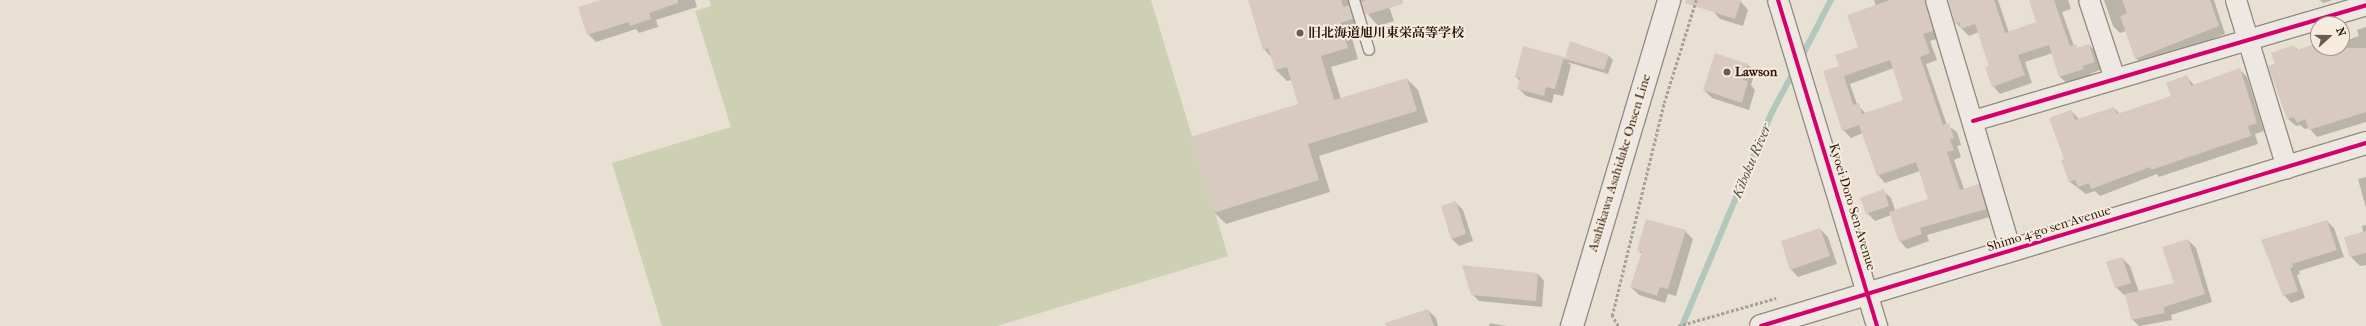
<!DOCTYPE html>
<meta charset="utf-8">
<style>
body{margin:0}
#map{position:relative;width:2366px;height:326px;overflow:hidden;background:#e8e0d3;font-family:"IM FELL French Canon","Noto Serif JP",serif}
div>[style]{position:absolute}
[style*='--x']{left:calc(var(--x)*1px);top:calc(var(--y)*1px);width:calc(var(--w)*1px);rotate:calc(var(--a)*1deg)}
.green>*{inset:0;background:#cdd0b3}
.shadow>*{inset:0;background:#0003}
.stream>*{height:6px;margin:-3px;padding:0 3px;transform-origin:3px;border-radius:3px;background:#b2c8bd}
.building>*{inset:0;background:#d8c9c1}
.path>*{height:2.5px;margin-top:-1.25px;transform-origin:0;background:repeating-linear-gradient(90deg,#a7a19c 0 3px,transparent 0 5px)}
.roads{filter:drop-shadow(1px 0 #958d85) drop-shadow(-1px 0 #958d85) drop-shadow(0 1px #958d85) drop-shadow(0 -1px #958d85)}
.lane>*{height:10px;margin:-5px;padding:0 5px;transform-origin:5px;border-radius:5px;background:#ede8e2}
.street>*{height:20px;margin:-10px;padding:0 10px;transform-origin:10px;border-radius:10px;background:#ede8e2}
.secondary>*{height:22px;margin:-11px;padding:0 11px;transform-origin:11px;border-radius:11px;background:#ede8e2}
.cycleway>*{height:4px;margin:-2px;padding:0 2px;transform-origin:2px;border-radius:2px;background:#d6006c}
.dots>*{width:11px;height:11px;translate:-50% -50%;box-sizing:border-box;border:2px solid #f6ecdd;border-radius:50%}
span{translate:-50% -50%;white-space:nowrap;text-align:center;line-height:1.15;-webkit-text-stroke:4px #f6ecdd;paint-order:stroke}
.poi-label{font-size:13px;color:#2b130a;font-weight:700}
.left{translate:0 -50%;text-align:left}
.street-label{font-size:13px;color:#2b130a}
.water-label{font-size:14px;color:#524f45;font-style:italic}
.north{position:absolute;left:2310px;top:16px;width:40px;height:40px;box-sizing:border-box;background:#f6ecdd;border:1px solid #a59589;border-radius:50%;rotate:69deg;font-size:11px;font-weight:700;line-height:16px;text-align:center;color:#2b130a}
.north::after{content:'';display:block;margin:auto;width:14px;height:18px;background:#6d5b50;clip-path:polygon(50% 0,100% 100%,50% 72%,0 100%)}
</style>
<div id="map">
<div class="green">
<i style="clip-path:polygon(710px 0,1151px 0,1228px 256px,997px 326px,662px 326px,612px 163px,731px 127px,695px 11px,711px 6px)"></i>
</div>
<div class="shadow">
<i style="clip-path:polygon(605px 0,695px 0,697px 7px,656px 20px,658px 27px,639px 33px,636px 29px,596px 42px,588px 34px)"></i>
<i style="clip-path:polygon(1249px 0,1381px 0,1390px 9px,1394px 21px,1378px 26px,1361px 6px,1364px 31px,1351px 35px,1358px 59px,1331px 67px,1341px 99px,1407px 79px,1418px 90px,1428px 122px,1319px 156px,1330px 192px,1226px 224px,1214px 212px,1300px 105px,1292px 80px,1287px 81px,1276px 70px,1272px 58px,1264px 49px)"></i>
<i style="clip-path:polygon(1716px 0,1741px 2px,1748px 10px,1743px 26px,1720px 19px,1713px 11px)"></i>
<i style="clip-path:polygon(evenodd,1874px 0,1930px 0,1940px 38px,1930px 41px,1937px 60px,1926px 64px,1947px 125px,1957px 132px,1961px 145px,1957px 146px,1961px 157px,1954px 160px,1964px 189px,1979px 185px,1986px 192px,1993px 216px,1927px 235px,1929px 241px,1907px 249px,1900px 241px,1891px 215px,1875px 221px,1867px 213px,1883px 191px,1891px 198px,1895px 210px,1929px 199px,1920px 171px,1885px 183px,1878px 175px,1863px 133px,1851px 138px,1843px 130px,1840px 66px,1859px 48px,1876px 6px,1874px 0,1894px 68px,1904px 100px,1866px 114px,1857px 104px,1850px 84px,1894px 68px)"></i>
<i style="clip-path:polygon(1949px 0,1998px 0,2009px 33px,2037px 23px,2030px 0,2068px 0,2071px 9px,2062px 12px,2074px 46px,2078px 48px,2089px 45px,2097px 52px,2102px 69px,2090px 74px,2091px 77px,2068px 84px,2060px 77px,2053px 53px,2025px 62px,2032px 83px,2000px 94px,1993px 86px,1990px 66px,1979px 32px,1969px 36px,1956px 23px)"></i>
<i style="clip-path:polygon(2104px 0,2214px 0,2225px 34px,2143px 65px,2136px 58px,2126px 31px,2120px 33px,2113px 26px)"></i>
<i style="clip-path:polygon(2320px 0,2333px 0,2323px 3px)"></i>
<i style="clip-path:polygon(2366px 27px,2366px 122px,2317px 137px,2309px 128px,2305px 129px,2300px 125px,2296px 126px,2288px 119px,2277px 64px,2294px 46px,2298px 50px,2318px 44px,2318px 48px,2342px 48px,2342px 42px,2359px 36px,2357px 30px)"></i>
<i style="clip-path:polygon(1570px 43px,1609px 56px,1613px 60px,1608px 74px,1567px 62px,1571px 65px,1563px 96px,1554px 94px,1552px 103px,1526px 96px,1518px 88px,1520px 81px,1516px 77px,1563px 57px,1566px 60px)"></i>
<i style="clip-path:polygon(1747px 64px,1755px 72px,1751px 85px,1755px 90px,1749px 110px,1712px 98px,1704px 90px)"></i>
<i style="clip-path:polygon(2239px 69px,2247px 77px,2264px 131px,2255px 134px,2258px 144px,2159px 177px,2157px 174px,2100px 196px,2095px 191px,2086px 194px,2069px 181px,2065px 160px,2071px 111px,2079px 119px,2114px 108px,2120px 114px,2172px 97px,2186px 76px,2194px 85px)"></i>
<i style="clip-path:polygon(2366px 177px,2366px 208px,2358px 179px)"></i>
<i style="clip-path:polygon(1456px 203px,1463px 210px,1473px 241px,1459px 246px,1451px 238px)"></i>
<i style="clip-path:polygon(2327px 221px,2334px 228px,2344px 257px,2299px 271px,2300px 274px,2297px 275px,2305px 298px,2291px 303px,2284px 295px,2262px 240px)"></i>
<i style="clip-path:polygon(2366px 225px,2366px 265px,2360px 266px,2351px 257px,2363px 233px,2362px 226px)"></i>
<i style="clip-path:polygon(1820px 229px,1828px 237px,1837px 264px,1798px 277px,1791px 269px)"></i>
<i style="clip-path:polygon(1685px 231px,1693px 239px,1676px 296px,1668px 294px,1665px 303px,1639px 295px,1631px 287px,1642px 254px,1638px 250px)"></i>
<i style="clip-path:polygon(2188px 240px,2196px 248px,2212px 302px,2171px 315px,2172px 320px,2139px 326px,2132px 319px,2127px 294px,2124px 295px,2116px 287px,2122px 258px,2130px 266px,2139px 292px,2175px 284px)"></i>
<i style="clip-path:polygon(1538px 274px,1544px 281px,1542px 307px,1479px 301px,1472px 294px)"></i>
<i style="clip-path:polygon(1428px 310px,1436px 318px,1438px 326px,1408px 326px)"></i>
<i style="clip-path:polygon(1490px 323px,1506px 326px,1489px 326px)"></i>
</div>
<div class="stream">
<i style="--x:1801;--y:58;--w:65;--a:-62.7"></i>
<i style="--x:1682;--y:326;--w:230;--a:-67.2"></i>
<i style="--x:1771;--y:114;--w:49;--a:-61.9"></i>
</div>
<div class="building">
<i style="clip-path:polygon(601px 0,678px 0,678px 3px,649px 13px,651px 19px,630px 26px,629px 22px,587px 35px,578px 7px)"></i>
<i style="clip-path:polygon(1248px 0,1341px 0,1343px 7px,1349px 5px,1353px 19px,1340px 23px,1348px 48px,1321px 56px,1334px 100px,1407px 78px,1417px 111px,1308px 144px,1319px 180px,1213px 213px,1190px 137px,1298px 104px,1287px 67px,1275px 70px,1268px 48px,1263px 50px)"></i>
<i style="clip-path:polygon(1366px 0,1403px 0,1403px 4px,1365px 15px,1361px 2px)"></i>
<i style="clip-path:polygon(1686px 0,1741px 0,1735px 19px,1685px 3px)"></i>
<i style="clip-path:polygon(evenodd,1890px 0,1925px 0,1933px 31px,1923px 34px,1930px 53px,1920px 57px,1943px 125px,1949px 123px,1954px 138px,1950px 139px,1954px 150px,1947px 152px,1960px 190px,1979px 184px,1986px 209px,1920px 228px,1922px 234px,1899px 242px,1889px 212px,1928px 199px,1916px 162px,1877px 176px,1859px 125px,1842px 131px,1823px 71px,1839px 66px,1835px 55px,1858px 47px,1847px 15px,1890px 0,1890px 60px,1903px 100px,1862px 114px,1859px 103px,1853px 105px,1844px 76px,1890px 60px)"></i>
<i style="clip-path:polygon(1948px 0,1994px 0,2005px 33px,2036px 22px,2029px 0,2054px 0,2070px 46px,2076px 44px,2077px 48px,2089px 44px,2095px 62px,2083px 66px,2084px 69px,2059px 77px,2049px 45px,2018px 55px,2025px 75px,1992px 87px,1985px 67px,1989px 66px,1975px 24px,1961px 29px,1959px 22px,1955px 24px)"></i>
<i style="clip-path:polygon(2122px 0,2210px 0,2219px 26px,2135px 59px,2120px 16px,2127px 13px)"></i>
<i style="clip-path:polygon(1570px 41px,1609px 55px,1604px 70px,1565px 59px)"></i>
<i style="clip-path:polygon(2318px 43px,2318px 48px,2366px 48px,2366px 112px,2309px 130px,2305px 119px,2297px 123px,2294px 117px,2287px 119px,2268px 66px,2275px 64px,2271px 53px,2294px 45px,2296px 50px)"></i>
<i style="clip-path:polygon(1523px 46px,1564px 57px,1555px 89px,1546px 87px,1544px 96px,1517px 89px,1520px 78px,1515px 77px)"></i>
<i style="clip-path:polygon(1715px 53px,1748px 64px,1743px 80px,1748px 81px,1742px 103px,1703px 90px)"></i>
<i style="clip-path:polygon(2240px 68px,2257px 123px,2248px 126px,2251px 136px,2151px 170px,2150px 167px,2091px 189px,2089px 183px,2078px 187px,2075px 180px,2069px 182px,2061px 160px,2064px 159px,2049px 118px,2071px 110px,2075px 120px,2114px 107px,2117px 114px,2171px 96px,2166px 83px,2187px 75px,2191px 86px)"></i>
<i style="clip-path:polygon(1884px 189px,1889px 206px,1866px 214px,1860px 198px)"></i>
<i style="clip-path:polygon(1456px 201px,1466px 234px,1451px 239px,1441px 206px)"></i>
<i style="clip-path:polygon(1646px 219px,1686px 230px,1668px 289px,1660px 287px,1657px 296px,1630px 287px,1642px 252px,1637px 250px)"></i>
<i style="clip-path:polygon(2327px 220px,2337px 250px,2292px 264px,2293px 267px,2290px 268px,2298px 291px,2283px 296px,2261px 240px)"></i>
<i style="clip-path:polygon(1820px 228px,1830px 256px,1790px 270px,1781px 241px)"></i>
<i style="clip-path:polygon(2366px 231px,2366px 253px,2350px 257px,2344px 237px)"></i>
<i style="clip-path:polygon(2188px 239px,2205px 294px,2164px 307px,2165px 313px,2131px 320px,2125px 294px,2174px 283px,2162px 247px)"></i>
<i style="clip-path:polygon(2122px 257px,2131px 283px,2115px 288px,2106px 262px)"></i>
<i style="clip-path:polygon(1462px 265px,1538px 273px,1536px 301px,1471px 295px)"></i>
<i style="clip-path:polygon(1428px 309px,1434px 326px,1386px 326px,1385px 323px)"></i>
</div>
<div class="path">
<i style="--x:1618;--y:326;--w:12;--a:-121"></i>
<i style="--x:1612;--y:316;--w:219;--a:-76.3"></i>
<i style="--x:1664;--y:103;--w:108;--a:-72.7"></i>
<i style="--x:1678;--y:326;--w:102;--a:-15.9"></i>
</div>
<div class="roads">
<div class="lane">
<i style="--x:1354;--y:0;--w:52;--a:73.3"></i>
</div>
<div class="street">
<i style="--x:1778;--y:0;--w:341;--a:73.1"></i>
<i style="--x:1936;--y:0;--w:262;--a:73.4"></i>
<i style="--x:2089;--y:0;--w:83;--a:71.8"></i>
<i style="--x:2236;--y:0;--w:176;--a:73.1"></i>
<i style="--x:1973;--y:121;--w:410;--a:-16.4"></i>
</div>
<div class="secondary">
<i style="--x:1572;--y:326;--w:340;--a:-73.4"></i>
<i style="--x:1761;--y:326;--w:632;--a:-16.83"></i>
</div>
</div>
<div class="cycleway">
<i style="--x:1778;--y:0;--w:341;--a:73.1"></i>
<i style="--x:1973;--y:121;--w:410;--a:-16.4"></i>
<i style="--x:1761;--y:326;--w:632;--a:-16.83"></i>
</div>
<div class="dots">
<i style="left:1300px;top:33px;background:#6d5b50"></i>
<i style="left:1727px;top:72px;background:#6d5b50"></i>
</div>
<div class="poi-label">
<span class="left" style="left:1308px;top:33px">旧北海道旭川東栄高等学校</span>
<span class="left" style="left:1735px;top:72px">Lawson</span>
</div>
<div class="street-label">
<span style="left:1620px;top:163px;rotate:-73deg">Asahikawa Asahidake Onsen Line</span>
<span style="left:1852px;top:207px;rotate:73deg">Kyoei Doro Sen Avenue</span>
<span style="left:2049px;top:229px;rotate:-17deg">Shimo 4-go sen Avenue</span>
</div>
<div class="water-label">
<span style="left:1752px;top:161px;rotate:-67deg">Kihoku River</span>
</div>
<div class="north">N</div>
</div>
